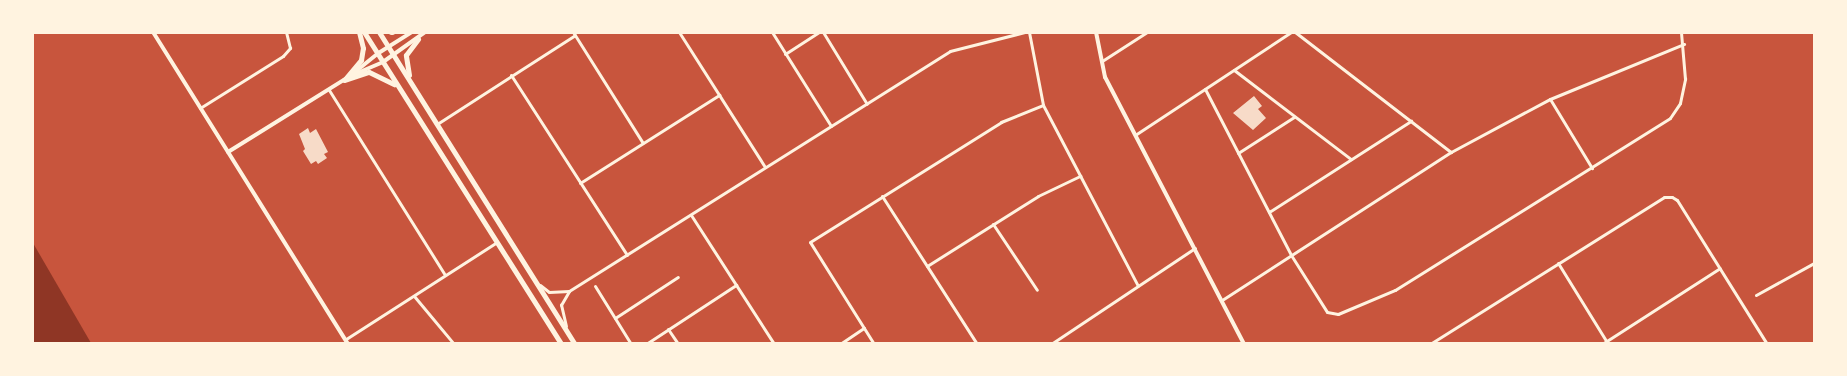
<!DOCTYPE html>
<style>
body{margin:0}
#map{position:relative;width:1847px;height:376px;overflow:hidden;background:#c8553d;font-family:Lato,sans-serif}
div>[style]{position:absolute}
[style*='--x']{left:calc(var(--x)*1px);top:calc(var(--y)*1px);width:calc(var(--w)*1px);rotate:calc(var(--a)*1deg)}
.water>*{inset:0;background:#8f3625}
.building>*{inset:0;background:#f7dbc8}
.minor>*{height:3px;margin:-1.5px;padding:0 1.5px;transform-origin:1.5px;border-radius:1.5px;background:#fff3e0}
.tertiary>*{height:4px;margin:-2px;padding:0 2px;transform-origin:2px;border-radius:2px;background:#fff3e0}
.primary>*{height:5px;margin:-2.5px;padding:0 2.5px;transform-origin:2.5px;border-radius:2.5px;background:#fff3e0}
span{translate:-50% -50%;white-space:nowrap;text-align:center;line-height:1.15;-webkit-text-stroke:4px #fff3e0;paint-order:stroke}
.frame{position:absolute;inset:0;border:34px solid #fff3e0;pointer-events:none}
</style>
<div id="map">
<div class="water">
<i style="clip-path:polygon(32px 243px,33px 243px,91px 343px,33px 343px)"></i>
</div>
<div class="building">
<i style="clip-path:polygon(1254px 96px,1262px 106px,1258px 109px,1266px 118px,1253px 130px,1233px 113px)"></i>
<i style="clip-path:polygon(308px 128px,310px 133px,316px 129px,328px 152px,324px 154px,327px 158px,318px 164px,316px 161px,311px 164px,303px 151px,305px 149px,299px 134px)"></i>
</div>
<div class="minor">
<i style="--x:573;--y:32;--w:131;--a:57.8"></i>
<i style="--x:679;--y:32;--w:160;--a:57.5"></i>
<i style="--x:772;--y:32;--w:111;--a:57.9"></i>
<i style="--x:823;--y:32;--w:84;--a:58.6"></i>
<i style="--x:1029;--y:32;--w:74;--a:79.1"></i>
<i style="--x:1043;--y:105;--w:204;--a:62.3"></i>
<i style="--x:1295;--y:32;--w:197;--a:37.6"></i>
<i style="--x:785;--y:54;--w:40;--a:-32.9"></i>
<i style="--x:1102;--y:61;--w:54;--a:-32.8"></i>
<i style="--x:1234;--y:70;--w:147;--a:37.3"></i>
<i style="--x:511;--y:75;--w:214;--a:57.2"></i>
<i style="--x:1205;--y:89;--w:187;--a:62.6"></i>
<i style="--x:1291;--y:255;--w:67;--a:57.7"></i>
<i style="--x:1327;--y:312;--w:11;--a:10"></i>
<i style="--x:1338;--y:314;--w:62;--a:-22.8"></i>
<i style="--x:1395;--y:290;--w:324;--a:-32"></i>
<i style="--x:1670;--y:118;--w:18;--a:-56"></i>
<i style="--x:1680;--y:103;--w:25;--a:-78"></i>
<i style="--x:1685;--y:79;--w:47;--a:-94.9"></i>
<i style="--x:329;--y:90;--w:218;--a:57.9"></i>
<i style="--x:1550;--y:99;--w:81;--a:58.7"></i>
<i style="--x:200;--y:108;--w:98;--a:-32.1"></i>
<i style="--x:283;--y:56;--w:11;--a:-49"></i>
<i style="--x:290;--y:48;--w:16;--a:-104"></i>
<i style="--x:437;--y:124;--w:164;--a:-32.8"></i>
<i style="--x:1135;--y:135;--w:187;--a:-33.4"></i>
<i style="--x:1238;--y:153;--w:67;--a:-32.7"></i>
<i style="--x:580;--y:183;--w:165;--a:-32.3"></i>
<i style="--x:882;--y:196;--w:176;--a:57.3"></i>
<i style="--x:1269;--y:212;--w:169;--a:-32.7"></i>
<i style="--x:691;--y:215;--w:153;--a:57.2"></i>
<i style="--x:993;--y:224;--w:79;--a:56.3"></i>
<i style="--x:1558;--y:263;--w:95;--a:58.3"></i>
<i style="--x:927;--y:266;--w:131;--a:-32.2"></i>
<i style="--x:1038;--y:196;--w:47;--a:-25.5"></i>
<i style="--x:540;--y:285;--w:11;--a:38"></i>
<i style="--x:549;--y:292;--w:20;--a:-3"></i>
<i style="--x:569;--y:291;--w:450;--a:-32.2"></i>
<i style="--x:950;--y:51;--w:77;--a:-14.2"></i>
<i style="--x:595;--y:286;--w:68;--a:58.2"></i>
<i style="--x:1756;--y:295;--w:66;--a:-28.9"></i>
<i style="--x:414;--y:296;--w:62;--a:50.2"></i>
<i style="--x:1222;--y:300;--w:273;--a:-32.9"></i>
<i style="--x:1451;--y:152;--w:112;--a:-28.2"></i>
<i style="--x:1550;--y:99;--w:145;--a:-22.3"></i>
<i style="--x:615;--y:318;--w:75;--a:-33.1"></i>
<i style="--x:566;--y:326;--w:22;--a:-103"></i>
<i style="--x:561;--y:305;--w:16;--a:-60"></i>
<i style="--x:668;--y:329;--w:18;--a:56"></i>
<i style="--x:346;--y:339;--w:179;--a:-32.7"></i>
<i style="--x:646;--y:344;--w:108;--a:-33.2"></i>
<i style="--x:840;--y:344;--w:29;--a:-34"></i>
<i style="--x:874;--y:344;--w:120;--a:-122.1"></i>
<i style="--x:810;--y:242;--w:226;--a:-32.1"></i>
<i style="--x:1001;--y:122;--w:45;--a:-22"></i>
<i style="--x:1051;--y:344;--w:173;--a:-33.7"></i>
<i style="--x:1430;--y:344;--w:276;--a:-32.1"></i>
<i style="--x:1664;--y:197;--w:8;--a:0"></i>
<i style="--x:1672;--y:197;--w:6;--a:31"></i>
<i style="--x:1677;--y:200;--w:170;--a:58"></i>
<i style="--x:1602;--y:344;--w:140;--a:-32.8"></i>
</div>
<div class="tertiary">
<i style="--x:153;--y:32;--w:368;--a:58"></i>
<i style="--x:1096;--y:32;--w:46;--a:78.7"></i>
<i style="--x:1105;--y:77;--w:301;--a:62.5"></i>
<i style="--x:355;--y:74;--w:30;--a:-23"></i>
<i style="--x:383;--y:62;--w:52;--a:-35.5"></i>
<i style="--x:228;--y:152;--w:144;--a:-31.9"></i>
<i style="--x:350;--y:76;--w:35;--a:-39"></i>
<i style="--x:377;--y:54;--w:41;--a:-32.2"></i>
</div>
<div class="primary">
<i style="--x:364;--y:32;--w:369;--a:57.7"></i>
<i style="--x:379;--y:32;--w:368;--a:57.9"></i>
<i style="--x:391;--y:32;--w:1;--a:0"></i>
<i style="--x:409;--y:75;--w:20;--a:-99"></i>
<i style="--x:406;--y:55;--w:20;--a:-53"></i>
<i style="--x:345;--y:79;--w:25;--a:-50"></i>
<i style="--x:361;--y:60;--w:12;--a:-81"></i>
<i style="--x:363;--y:48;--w:16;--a:-104"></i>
<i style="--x:344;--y:80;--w:26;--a:-18"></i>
<i style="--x:369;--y:72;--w:28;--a:26"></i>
</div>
<div class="frame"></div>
</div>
